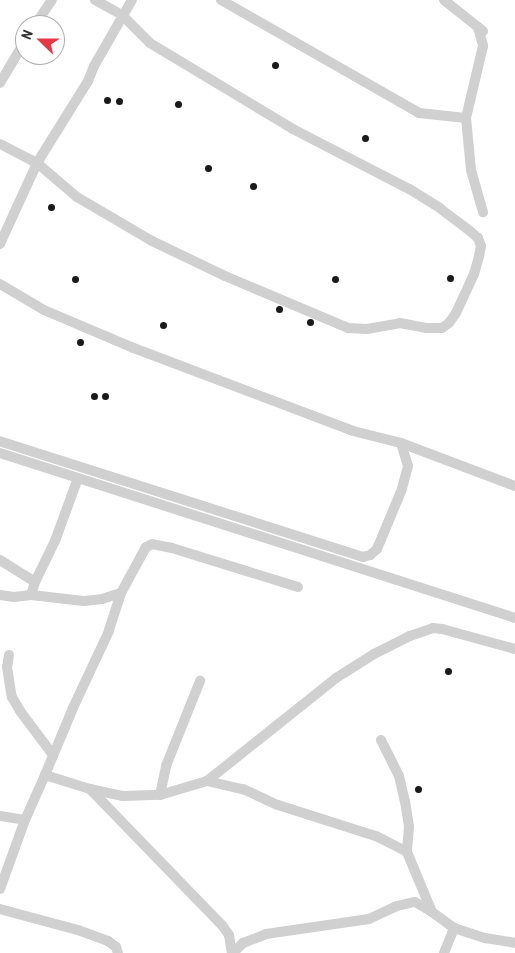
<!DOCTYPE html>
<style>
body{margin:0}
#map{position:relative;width:515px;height:953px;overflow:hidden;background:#fff;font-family:"Roboto Condensed",sans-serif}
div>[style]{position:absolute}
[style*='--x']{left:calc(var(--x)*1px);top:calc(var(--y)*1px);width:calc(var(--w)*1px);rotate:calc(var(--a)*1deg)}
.building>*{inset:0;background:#1a1a1a}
.round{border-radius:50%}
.minor>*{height:10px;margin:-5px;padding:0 5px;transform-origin:5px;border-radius:5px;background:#d0d0d0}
span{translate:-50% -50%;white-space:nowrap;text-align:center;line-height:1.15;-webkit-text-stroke:5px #fff;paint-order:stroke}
.north{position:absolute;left:15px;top:15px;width:50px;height:50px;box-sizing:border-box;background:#fff;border:1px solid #adadad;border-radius:50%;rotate:292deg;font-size:14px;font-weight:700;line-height:20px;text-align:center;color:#333}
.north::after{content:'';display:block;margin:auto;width:18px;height:22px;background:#e63946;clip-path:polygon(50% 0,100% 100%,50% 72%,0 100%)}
</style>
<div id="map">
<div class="building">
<i class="round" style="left:271.5px;top:61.5px;width:7px;height:7px"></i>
<i class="round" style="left:103.5px;top:96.5px;width:7px;height:7px"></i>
<i class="round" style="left:115.5px;top:97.5px;width:7px;height:7px"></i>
<i class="round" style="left:174.5px;top:100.5px;width:7px;height:7px"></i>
<i class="round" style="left:361.5px;top:134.5px;width:7px;height:7px"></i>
<i class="round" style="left:204.5px;top:164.5px;width:7px;height:7px"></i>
<i class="round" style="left:249.5px;top:182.5px;width:7px;height:7px"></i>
<i class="round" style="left:47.5px;top:203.5px;width:7px;height:7px"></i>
<i class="round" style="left:446.5px;top:274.5px;width:7px;height:7px"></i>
<i class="round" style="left:331.5px;top:275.5px;width:7px;height:7px"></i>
<i class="round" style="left:71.5px;top:275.5px;width:7px;height:7px"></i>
<i class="round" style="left:275.5px;top:305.5px;width:7px;height:7px"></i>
<i class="round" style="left:306.5px;top:318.5px;width:7px;height:7px"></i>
<i class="round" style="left:159.5px;top:321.5px;width:7px;height:7px"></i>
<i class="round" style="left:76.5px;top:338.5px;width:7px;height:7px"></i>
<i class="round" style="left:101.5px;top:392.5px;width:7px;height:7px"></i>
<i class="round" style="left:90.5px;top:392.5px;width:7px;height:7px"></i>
<i class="round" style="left:444.5px;top:667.5px;width:7px;height:7px"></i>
<i class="round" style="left:414.5px;top:785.5px;width:7px;height:7px"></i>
</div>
<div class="minor">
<i style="--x:221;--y:0;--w:228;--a:29.7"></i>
<i style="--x:419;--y:113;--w:47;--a:6.1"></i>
<i style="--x:444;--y:0;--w:50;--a:38.5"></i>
<i style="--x:35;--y:25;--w:30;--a:-56"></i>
<i style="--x:478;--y:27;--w:20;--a:75"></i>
<i style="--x:483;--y:46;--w:74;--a:103.3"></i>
<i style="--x:466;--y:118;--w:52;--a:84.5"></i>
<i style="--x:471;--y:170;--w:44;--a:74.1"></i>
<i style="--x:0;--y:83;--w:49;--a:-59.2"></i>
<i style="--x:0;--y:144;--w:42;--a:27.2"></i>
<i style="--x:37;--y:163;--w:52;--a:40.4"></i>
<i style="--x:77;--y:197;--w:87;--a:30.4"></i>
<i style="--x:152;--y:241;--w:81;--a:25.6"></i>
<i style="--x:225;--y:276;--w:134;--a:22.9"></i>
<i style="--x:348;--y:328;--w:19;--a:3"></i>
<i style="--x:367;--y:329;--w:34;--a:-10"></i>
<i style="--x:400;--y:323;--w:26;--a:11"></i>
<i style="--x:426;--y:328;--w:16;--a:0"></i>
<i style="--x:442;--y:328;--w:9;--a:-36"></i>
<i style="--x:449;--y:323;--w:12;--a:-55"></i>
<i style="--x:456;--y:313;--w:43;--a:-65.2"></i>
<i style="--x:474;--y:274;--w:19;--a:-74"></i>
<i style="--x:479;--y:256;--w:10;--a:-79"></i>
<i style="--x:481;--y:246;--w:9;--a:-111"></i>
<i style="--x:478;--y:238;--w:11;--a:-139"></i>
<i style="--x:470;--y:231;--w:38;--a:-143"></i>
<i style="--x:440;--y:208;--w:36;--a:-148"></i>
<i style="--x:409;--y:189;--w:131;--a:-152.7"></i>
<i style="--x:293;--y:129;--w:167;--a:-149"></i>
<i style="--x:150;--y:43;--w:40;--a:-135"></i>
<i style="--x:122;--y:15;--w:31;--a:-151"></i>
<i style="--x:0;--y:244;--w:89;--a:-65.4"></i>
<i style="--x:37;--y:163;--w:97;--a:-58.1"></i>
<i style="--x:88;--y:81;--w:16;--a:-68"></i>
<i style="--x:94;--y:66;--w:76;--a:-60.1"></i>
<i style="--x:0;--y:284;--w:51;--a:30.6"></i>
<i style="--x:44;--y:310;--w:95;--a:23"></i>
<i style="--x:131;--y:347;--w:237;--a:20.7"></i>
<i style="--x:353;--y:431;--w:49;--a:14"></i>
<i style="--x:401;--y:443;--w:24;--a:73"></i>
<i style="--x:408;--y:466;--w:24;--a:105"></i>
<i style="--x:402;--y:489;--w:65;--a:112.6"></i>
<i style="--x:377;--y:549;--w:9;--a:139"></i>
<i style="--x:370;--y:555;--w:7;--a:164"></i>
<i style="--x:363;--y:557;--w:381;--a:-162.3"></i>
<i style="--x:401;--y:443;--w:122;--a:20.7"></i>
<i style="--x:0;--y:453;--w:541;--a:17.76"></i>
<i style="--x:0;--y:560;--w:41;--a:32.2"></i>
<i style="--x:298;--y:587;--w:132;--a:-162.8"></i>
<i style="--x:172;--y:548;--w:20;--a:-169"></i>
<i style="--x:152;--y:544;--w:7;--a:153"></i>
<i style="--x:146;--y:547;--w:52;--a:118.5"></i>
<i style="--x:121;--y:593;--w:40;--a:108"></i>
<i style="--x:109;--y:631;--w:85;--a:115.1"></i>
<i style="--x:73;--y:708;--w:73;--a:112.7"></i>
<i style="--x:45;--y:775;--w:47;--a:17.3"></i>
<i style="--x:90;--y:789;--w:34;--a:12"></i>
<i style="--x:123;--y:796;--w:37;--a:-2"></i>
<i style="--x:160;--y:795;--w:49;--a:-16.6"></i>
<i style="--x:207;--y:781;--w:37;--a:13"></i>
<i style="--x:243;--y:789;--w:38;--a:25"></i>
<i style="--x:278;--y:805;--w:103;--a:17.6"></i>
<i style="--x:376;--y:836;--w:35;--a:27"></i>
<i style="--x:407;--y:852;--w:65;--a:67.4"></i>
<i style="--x:432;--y:912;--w:27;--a:36"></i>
<i style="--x:454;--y:928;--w:33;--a:18"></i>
<i style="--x:485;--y:938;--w:30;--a:9"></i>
<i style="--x:0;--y:595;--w:14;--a:8"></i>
<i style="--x:14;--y:597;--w:17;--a:-7"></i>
<i style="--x:31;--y:595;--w:14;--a:-73"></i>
<i style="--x:35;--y:582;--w:46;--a:-64"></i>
<i style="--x:55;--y:541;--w:67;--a:-69.9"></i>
<i style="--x:31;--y:595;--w:53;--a:6.5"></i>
<i style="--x:84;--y:601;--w:18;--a:-6"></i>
<i style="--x:102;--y:599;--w:20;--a:-18"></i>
<i style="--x:9;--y:655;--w:12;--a:99"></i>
<i style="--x:7;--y:667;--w:30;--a:81"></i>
<i style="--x:12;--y:697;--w:16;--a:60"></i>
<i style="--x:20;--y:711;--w:55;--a:53.1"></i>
<i style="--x:381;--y:740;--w:40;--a:63.4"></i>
<i style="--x:399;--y:776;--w:26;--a:77"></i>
<i style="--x:405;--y:801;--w:26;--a:81"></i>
<i style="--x:409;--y:827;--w:25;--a:95"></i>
<i style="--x:207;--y:781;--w:165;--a:-38.6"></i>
<i style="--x:336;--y:678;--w:45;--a:-32.3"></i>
<i style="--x:374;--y:654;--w:40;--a:-26.6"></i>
<i style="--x:410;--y:636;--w:24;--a:-19"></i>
<i style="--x:433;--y:628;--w:9;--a:6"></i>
<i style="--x:442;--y:629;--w:76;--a:15.3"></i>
<i style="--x:90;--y:789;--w:190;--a:45.9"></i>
<i style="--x:222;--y:925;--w:12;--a:55"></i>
<i style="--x:229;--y:935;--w:18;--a:81"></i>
<i style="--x:160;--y:795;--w:30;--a:-78"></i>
<i style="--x:166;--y:766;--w:92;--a:-68.2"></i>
<i style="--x:0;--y:816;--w:25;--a:9"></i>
<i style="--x:0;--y:889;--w:73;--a:-70.1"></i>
<i style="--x:25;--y:820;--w:49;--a:-66"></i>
<i style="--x:0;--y:909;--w:81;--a:15.1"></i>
<i style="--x:78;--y:930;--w:32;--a:20"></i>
<i style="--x:108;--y:941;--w:10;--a:37"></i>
<i style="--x:116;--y:947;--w:6;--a:72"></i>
<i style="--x:233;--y:953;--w:14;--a:-45"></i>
<i style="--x:243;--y:943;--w:25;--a:-21"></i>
<i style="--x:266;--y:934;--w:104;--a:-8.3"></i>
<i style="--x:369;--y:919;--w:31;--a:-25"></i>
<i style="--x:397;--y:906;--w:18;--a:-13"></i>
<i style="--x:415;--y:902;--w:20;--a:30"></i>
<i style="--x:444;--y:953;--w:27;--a:-68"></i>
</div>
<div class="north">N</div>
</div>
